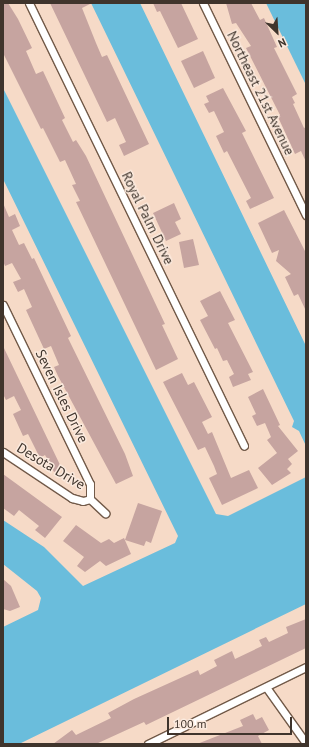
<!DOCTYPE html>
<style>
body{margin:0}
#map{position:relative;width:309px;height:747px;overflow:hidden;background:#f6dac7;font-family:"PT Sans",sans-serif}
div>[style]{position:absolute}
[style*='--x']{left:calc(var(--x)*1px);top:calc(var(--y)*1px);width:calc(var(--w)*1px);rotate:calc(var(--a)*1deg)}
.water>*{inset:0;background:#6abddc}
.building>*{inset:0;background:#c6a4a0}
.roads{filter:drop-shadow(1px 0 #725a49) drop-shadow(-1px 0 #725a49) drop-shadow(0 1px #725a49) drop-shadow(0 -1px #725a49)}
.minor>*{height:7px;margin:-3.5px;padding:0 3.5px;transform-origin:3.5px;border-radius:3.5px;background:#fff}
span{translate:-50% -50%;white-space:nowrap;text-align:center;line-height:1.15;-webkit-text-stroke:3px #fbeade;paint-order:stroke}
.street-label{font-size:14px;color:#3f342c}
.frame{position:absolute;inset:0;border:4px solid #3f342c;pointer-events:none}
.north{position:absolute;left:257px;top:12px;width:40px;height:40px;-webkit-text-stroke:3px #fbeade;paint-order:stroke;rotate:155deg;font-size:11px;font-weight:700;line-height:16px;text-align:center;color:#3f342c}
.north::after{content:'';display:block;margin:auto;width:14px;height:18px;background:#3f342c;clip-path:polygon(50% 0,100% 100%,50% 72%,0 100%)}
.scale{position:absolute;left:167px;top:717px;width:125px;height:18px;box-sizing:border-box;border:2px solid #3f342c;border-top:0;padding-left:5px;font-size:12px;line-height:14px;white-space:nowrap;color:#3f342c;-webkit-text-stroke:3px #fbeade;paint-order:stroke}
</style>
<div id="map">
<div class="water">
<i style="clip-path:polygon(91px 3px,140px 3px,306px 346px,306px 446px,299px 431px,292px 427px,294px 421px)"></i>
<i style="clip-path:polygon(266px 3px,306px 3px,306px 85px)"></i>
<i style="clip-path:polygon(3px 88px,216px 514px,228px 516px,306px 477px,306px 604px,19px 744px,3px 744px,3px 627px,38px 610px,41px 598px,37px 591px,3px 564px,3px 520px,44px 547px,83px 586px,175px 543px,178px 536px,3px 179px)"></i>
</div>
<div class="building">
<i style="clip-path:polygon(3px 3px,8px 3px,18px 19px,32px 48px,26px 51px,36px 74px,43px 71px,65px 118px,62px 120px,73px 142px,76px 140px,86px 156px,165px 324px,162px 325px,178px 359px,156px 370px,76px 202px,80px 201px,72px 185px,76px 184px,65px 160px,60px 162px,43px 128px,41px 129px,3px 53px)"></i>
<i style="clip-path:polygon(50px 3px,92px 3px,82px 8px,96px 43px,102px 57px,107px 55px,149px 144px,124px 156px,119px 145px,126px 142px,115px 118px,107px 122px)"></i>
<i style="clip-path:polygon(153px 3px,181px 3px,198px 39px,178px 48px,160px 11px,157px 12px)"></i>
<i style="clip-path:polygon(226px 3px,251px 3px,260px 20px,264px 18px,277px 47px,274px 48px,297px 94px,292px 97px,295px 103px,293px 104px,304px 128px,306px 127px,306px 162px,301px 151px,295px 154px,278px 117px,280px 115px,246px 48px,251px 46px,236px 23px,232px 24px)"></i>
<i style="clip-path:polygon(203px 51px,215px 78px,194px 88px,181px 61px)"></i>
<i style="clip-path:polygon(223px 88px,246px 131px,242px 133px,274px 198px,250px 209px,246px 201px,251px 198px,227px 151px,224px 153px,216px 136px,224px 132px,214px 111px,209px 113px,204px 104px,209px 102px,206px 96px)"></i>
<i style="clip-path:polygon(3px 203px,9px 217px,15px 214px,20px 226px,12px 230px,19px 245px,24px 243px,32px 259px,34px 258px,71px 336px,68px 338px,125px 454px,133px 476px,116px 484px,58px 376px,54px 367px,59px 365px,51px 346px,44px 349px,26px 310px,32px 307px,24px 289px,18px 292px,13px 282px,21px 279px,12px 263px,5px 266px,3px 261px)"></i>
<i style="clip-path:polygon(174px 203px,181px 219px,175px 222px,181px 234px,166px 241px,153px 213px)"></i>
<i style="clip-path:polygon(284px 210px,306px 253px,306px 311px,298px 294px,294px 296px,285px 277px,291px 274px,276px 261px,279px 250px,272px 253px,258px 223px)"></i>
<i style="clip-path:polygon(193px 239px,199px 265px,184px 268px,179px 242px)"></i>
<i style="clip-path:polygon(220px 291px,235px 320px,228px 323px,253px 372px,248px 374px,251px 380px,233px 387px,229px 377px,234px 374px,227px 360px,223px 361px,217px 348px,215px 349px,200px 320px,208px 316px,200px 301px)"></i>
<i style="clip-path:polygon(3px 346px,62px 469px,54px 472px,45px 455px,40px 458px,28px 434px,23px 436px,13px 414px,21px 410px,14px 396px,6px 400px,3px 394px)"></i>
<i style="clip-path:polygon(182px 373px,188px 385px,194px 382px,212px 417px,202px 422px,208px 434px,212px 432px,231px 478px,249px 470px,258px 488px,222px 505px,209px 478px,217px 474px,214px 466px,205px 447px,198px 450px,163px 382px)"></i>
<i style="clip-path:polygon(263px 389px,280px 425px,278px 426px,298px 451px,288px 459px,292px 464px,287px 469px,291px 473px,272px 485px,258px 468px,277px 453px,267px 440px,271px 437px,265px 423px,257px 426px,252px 416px,256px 414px,248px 397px)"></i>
<i style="clip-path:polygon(3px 474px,62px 517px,45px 538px,35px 530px,39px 526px,19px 510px,14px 516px,3px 508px)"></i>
<i style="clip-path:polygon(138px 503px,162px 511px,151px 543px,146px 541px,144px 546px,125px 540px)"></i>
<i style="clip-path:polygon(76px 525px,101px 543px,109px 539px,114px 543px,124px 538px,131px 554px,106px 566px,100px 561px,85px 572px,77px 566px,84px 557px,63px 541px)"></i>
<i style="clip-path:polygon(3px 579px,11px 586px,20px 607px,10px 611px,3px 609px)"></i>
<i style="clip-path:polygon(306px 619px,306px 648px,146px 725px,144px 722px,96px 744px,53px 744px,72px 730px,76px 735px,111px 718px,108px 713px,134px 699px,198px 670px,200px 675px,217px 666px,214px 660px,232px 651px,235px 659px,262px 646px,259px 640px,266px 637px,269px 642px,288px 633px,286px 627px)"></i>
<i style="clip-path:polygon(253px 714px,256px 720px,262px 717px,269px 730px,258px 736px,262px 744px,197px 744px,243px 726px,240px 720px)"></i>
</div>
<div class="roads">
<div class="minor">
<i style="--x:29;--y:3;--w:492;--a:64.1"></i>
<i style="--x:203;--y:3;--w:236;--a:64.1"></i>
<i style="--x:3;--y:305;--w:199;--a:64.1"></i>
<i style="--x:90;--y:484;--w:15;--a:90"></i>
<i style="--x:3;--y:452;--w:83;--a:33.7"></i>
<i style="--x:72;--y:498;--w:11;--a:15"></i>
<i style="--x:83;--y:501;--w:7;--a:-16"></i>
<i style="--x:90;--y:499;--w:21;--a:43"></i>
<i style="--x:266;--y:687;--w:69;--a:54.5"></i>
<i style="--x:148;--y:744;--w:176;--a:-26"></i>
</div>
</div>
<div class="street-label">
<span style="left:261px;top:93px;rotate:64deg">Northeast 21st Avenue</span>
<span style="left:148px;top:218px;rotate:64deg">Royal Palm Drive</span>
<span style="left:62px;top:396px;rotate:64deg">Seven Isles Drive</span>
<span style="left:51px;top:466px;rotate:31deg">Desota Drive</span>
</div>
<div class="frame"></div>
<div class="north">N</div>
<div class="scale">100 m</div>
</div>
